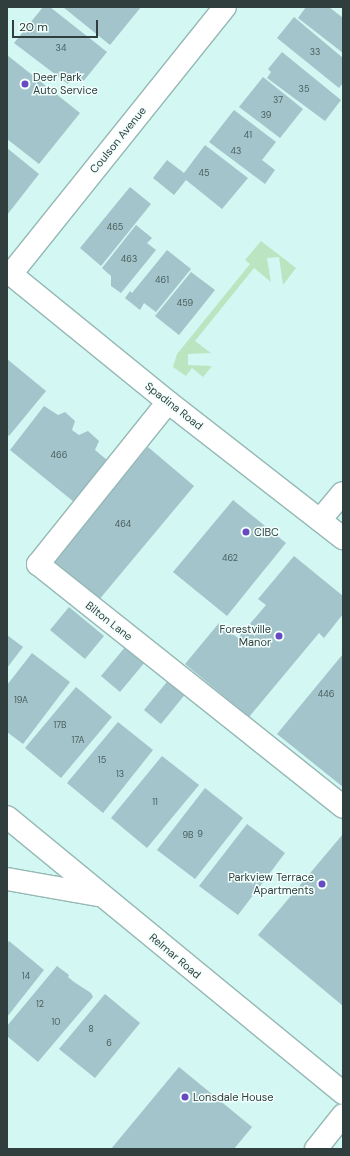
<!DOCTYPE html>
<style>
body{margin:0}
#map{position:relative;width:350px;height:1156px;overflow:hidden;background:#d3f7f3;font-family:"DM Sans",sans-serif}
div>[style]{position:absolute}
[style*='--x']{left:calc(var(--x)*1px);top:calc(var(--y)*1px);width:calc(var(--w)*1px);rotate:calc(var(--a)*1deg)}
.green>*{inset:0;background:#bbe5c1}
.building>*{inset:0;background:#a2c4ca}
.roads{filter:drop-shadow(1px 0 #96b8b5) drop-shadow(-1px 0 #96b8b5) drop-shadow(0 1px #96b8b5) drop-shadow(0 -1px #96b8b5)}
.minor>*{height:22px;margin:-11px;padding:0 11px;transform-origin:11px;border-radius:11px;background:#fff}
.dots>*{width:11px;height:11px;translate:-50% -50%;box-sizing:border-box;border:2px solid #f1fffd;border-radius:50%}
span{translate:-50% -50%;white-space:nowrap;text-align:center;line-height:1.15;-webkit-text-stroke:3px #f1fffd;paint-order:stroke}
.number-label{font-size:9px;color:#4c6060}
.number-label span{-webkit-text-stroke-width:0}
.poi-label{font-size:11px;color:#303e3d}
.left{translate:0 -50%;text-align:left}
.right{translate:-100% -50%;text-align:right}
.street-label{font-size:11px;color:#303e3d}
.frame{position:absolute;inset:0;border:8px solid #303e3d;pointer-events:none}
.scale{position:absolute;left:12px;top:20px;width:86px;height:18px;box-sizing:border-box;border:2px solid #303e3d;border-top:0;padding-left:5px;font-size:12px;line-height:14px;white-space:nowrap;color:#303e3d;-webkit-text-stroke:3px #f1fffd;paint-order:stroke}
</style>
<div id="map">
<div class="green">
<i style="clip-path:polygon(261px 241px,296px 268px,283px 285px,279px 257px,267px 258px,271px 282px,254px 268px,195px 341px,211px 353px,188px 354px,188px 365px,212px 366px,203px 377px,192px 368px,186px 376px,173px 367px,177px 354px,250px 264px,245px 260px)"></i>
</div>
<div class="building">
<i style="clip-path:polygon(43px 7px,50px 7px,107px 52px,82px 83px,73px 76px,68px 84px,14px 43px)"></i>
<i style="clip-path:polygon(63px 7px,141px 7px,110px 45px)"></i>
<i style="clip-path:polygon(306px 7px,329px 7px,343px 18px,343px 53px,298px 18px)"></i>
<i style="clip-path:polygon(294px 17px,343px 58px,343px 83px,339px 88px,277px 38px)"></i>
<i style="clip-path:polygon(282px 52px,341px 100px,325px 121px,267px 78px,271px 72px,268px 69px)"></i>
<i style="clip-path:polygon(7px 55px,80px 113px,39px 164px,7px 139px)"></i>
<i style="clip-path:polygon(263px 77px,303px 109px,280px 138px,239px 107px)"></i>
<i style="clip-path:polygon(234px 110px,276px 142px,262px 160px,275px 170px,265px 184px,209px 142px)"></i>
<i style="clip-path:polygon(205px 145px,248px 178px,222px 209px,186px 180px,174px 195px,153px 178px,167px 160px,184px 173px)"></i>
<i style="clip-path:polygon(7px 148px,39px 174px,7px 215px)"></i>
<i style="clip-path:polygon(130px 187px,151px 204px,101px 266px,80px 248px)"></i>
<i style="clip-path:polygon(136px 225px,152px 238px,147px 243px,156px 250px,121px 293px,111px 286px,111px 276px,102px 268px)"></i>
<i style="clip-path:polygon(167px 250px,191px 269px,156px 312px,144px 303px,140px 310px,125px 298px,130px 291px,132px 293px)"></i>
<i style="clip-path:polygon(191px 272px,215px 290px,179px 335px,155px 316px)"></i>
<i style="clip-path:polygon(7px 359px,46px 391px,9px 436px,7px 434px)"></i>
<i style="clip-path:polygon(44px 406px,58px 415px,65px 412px,75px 421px,72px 430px,79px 435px,88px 431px,99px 441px,95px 450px,107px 460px,74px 502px,10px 450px)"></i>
<i style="clip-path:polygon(148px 447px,194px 486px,98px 601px,51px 563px)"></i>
<i style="clip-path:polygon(233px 500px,286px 543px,227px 616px,173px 572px)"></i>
<i style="clip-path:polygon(294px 556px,343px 596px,343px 614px,324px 638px,319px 633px,249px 717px,185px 664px,219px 623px,238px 638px,266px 605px,258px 599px)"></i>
<i style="clip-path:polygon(69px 607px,104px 636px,85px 659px,50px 630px)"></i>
<i style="clip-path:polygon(7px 635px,23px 647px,7px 668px)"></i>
<i style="clip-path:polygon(126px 646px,145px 662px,120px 692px,101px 676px)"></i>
<i style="clip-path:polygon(32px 653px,70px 682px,23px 744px,7px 732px,7px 685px)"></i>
<i style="clip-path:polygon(343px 654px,343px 787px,277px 734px)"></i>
<i style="clip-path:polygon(170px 678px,187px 692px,161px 724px,144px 710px)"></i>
<i style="clip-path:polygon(76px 687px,112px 717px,61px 778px,25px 748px)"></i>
<i style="clip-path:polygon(118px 722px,153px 750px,103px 813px,67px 783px)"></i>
<i style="clip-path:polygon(162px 756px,199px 785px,147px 848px,111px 818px)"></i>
<i style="clip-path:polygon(205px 788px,243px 818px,195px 879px,157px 850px)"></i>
<i style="clip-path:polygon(247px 824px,285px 853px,238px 915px,199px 886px)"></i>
<i style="clip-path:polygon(343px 834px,343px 1006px,258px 935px)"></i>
<i style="clip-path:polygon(9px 941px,44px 970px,7px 1017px,7px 944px)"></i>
<i style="clip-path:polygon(57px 966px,69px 975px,68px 977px,74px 982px,91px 993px,93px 997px,38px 1062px,7px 1036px,7px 1026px)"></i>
<i style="clip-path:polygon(105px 994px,140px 1023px,95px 1078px,59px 1049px)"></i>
<i style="clip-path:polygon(179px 1067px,252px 1127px,234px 1149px,111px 1149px)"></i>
</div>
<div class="roads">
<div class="minor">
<i style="--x:7;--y:271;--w:208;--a:39.1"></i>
<i style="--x:168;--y:402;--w:222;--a:37.9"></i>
<i style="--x:11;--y:274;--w:342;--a:-51.3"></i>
<i style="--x:168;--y:402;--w:208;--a:128.7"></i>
<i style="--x:38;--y:564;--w:390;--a:38.5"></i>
<i style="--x:320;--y:520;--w:35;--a:-50"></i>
<i style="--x:7;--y:817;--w:435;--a:39.4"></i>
<i style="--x:7;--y:879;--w:92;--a:10"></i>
<i style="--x:316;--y:1149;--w:43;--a:-51.5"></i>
</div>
</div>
<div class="dots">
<i style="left:25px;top:84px;background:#6949c2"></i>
<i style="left:246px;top:532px;background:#6949c2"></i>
<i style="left:279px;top:636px;background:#6949c2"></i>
<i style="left:322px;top:884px;background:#6949c2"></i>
<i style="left:185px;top:1097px;background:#6949c2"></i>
</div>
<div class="number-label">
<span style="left:61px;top:48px">34</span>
<span style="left:315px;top:52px">33</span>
<span style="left:304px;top:89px">35</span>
<span style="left:278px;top:100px">37</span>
<span style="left:266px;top:115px">39</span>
<span style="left:248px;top:135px">41</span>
<span style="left:236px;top:151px">43</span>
<span style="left:204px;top:173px">45</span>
<span style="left:115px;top:227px">465</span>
<span style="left:129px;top:259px">463</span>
<span style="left:162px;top:280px">461</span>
<span style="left:185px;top:303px">459</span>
<span style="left:59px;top:455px">466</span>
<span style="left:123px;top:524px">464</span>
<span style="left:230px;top:558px">462</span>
<span style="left:326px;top:694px">446</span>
<span style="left:21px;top:700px">19A</span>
<span style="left:60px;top:725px">17B</span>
<span style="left:78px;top:740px">17A</span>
<span style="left:102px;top:760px">15</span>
<span style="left:120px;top:774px">13</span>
<span style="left:155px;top:802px">11</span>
<span style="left:200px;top:834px">9</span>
<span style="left:188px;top:835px">9B</span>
<span style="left:26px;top:976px">14</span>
<span style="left:40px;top:1004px">12</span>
<span style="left:56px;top:1022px">10</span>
<span style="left:91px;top:1029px">8</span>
<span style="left:109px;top:1043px">6</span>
</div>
<div class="poi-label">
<span class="left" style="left:33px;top:84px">Deer Park<br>Auto Service</span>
<span class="left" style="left:254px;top:532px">CIBC</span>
<span class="right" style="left:271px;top:636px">Forestville<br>Manor</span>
<span class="right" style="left:314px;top:884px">Parkview Terrace<br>Apartments</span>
<span class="left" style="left:193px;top:1097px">Lonsdale House</span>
</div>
<div class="street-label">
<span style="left:118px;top:140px;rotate:-51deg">Coulson Avenue</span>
<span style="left:174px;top:406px;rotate:38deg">Spadina Road</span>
<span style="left:109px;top:621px;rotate:38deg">Bilton Lane</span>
<span style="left:175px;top:956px;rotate:40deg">Relmar Road</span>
</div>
<div class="frame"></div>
<div class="scale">20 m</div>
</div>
